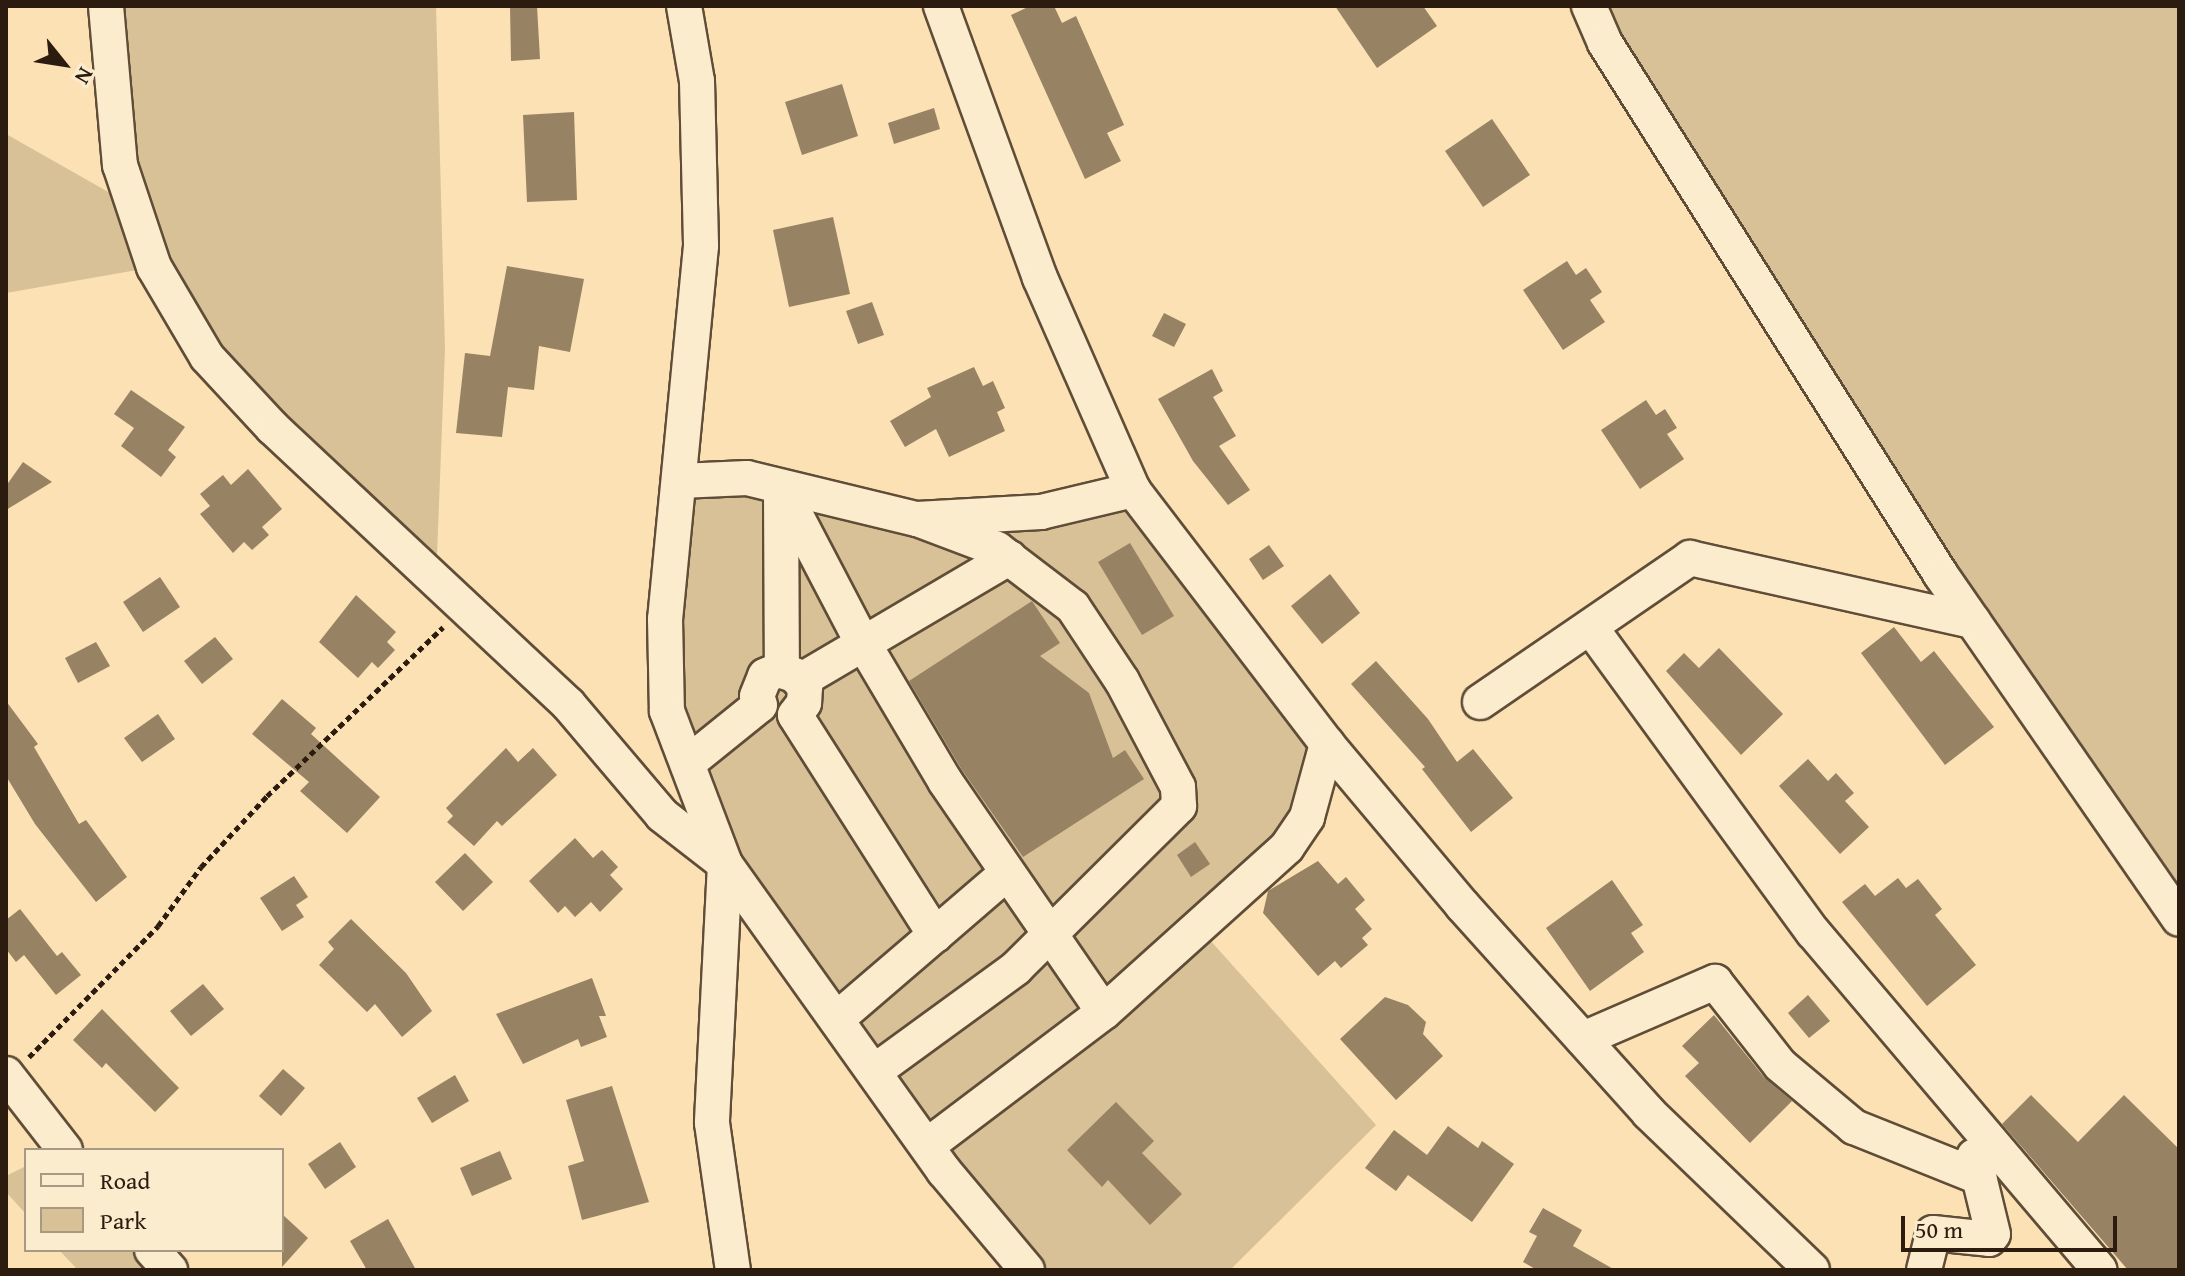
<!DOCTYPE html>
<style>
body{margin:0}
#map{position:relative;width:2185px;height:1276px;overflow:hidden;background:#fbe1b3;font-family:"Gentium Book Plus",serif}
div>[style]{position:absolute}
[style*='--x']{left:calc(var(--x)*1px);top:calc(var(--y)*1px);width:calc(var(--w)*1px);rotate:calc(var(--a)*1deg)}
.green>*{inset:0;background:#d8c097}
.building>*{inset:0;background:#988264}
.path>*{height:5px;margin-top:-2.5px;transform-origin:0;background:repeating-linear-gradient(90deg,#2c1c0f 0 6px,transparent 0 10px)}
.roads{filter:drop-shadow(2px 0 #604d38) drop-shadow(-2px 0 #604d38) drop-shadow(0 2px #604d38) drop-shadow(0 -2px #604d38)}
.minor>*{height:34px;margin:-17px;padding:0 17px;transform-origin:17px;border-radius:17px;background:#fcecce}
span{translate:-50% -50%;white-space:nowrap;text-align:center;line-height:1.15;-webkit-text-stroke:7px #fcecce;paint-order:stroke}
.frame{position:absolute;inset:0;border:8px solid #2c1c0f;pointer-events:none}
.legend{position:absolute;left:24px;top:1148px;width:260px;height:104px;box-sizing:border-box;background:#fcecce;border:2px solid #a99982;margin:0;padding:10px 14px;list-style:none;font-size:24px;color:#2c1c0f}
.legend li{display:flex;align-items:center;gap:16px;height:40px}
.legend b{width:40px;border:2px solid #a99982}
.north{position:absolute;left:24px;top:24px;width:80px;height:80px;-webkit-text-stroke:6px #fcecce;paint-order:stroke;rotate:120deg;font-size:22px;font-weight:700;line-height:32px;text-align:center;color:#2c1c0f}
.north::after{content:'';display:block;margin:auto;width:28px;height:36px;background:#2c1c0f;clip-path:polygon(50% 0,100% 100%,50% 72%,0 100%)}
.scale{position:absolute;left:1901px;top:1216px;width:216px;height:36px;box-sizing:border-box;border:4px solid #2c1c0f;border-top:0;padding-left:10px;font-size:24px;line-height:28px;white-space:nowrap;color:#2c1c0f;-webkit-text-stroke:6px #fcecce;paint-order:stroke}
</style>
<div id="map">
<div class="green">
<i style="clip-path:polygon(106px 6px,436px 6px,445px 349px,436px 581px,273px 428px,154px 267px,6px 293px,6px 134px,133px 206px)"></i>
<i style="clip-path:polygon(1589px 6px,2179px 6px,2179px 919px)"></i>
<i style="clip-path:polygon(668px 485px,872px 511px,1133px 490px,1327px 744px,1307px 817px,1200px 929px,1376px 1125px,1230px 1270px,1027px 1270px,725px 864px,654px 616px)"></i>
<i style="clip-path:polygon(26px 1166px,26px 1214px,6px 1192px,6px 1176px)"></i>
<i style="clip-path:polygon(59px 1250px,152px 1250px,170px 1270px,78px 1270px)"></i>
</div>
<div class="building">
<i style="clip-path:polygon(510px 6px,537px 6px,540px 59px,511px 61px)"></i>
<i style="clip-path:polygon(1030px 6px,1054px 6px,1062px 23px,1076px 16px,1124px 125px,1107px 133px,1121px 161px,1085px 179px,1011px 15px)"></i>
<i style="clip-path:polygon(1335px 6px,1423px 6px,1437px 26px,1377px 68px)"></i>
<i style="clip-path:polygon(842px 84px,858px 136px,802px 155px,785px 102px)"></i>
<i style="clip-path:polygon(934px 108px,940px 129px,894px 144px,888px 123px)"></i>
<i style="clip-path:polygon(574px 112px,577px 200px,527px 202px,523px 115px)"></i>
<i style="clip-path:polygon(1492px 119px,1530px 175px,1483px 207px,1445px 151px)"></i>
<i style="clip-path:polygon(833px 217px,850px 294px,789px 307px,773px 230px)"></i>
<i style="clip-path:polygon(1567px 261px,1576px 275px,1586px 268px,1602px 292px,1590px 300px,1605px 322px,1563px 350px,1523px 290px)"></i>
<i style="clip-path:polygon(507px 266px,584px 279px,570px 352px,539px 346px,534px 390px,508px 387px,502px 437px,456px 433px,465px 353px,490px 356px)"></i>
<i style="clip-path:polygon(872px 302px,884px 335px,858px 344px,846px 311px)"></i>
<i style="clip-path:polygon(1164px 313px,1186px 324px,1174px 347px,1152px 336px)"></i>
<i style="clip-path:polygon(974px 367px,983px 386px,993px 381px,1005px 408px,997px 412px,1005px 431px,949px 457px,936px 429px,905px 447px,890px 421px,931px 397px,927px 388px)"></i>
<i style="clip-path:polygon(1212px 369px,1223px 391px,1213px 397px,1236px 436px,1219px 446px,1250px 490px,1228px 505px,1193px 461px,1158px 399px)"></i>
<i style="clip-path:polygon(131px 390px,185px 427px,168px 450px,176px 457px,161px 477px,121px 446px,134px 428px,114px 414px)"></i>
<i style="clip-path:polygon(1646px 400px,1656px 415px,1665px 409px,1677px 428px,1667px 434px,1684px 459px,1640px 489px,1601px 430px)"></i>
<i style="clip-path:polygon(23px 462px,52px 482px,6px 510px,6px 486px)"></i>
<i style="clip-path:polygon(248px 469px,282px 509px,262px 527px,269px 535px,252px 550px,244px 542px,233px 553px,200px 514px,210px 506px,200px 494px,223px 475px,231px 485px)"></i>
<i style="clip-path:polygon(1130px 543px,1174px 616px,1142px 635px,1098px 562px)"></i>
<i style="clip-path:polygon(1269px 545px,1284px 566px,1263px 580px,1249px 559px)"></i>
<i style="clip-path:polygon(1330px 574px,1360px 613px,1322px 644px,1291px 606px)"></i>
<i style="clip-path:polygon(160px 577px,180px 607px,143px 632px,123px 602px)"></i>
<i style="clip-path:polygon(356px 595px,396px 632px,387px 642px,395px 650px,378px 668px,372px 662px,358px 678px,319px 642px)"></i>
<i style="clip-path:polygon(1032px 601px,1060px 643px,1040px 656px,1089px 693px,1113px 758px,1125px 750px,1144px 779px,1023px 857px,962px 770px,909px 681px)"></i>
<i style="clip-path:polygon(1894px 627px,1921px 662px,1934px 651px,1994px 727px,1945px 765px,1861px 653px)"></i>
<i style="clip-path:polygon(215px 637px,233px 659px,202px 684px,184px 661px)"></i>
<i style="clip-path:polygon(96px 642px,110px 666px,78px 683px,65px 658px)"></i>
<i style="clip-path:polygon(1719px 648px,1783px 714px,1741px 755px,1666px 671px,1684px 653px,1699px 668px)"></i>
<i style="clip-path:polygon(1376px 661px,1428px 719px,1457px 762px,1473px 749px,1513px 798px,1471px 832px,1422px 769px,1425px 767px,1351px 684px)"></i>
<i style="clip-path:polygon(282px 699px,316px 728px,311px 734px,380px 797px,347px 833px,300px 791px,309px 782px,252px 734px)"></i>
<i style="clip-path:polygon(6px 701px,38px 744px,34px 747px,79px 824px,86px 820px,127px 877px,96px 902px,35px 824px,6px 776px)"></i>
<i style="clip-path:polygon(158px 714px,175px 739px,142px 762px,124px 738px)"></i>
<i style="clip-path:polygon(506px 748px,518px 762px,533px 748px,557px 775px,502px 826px,497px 821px,474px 846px,447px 822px,453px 816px,446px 808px)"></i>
<i style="clip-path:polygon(1808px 759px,1828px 781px,1836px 773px,1854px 793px,1845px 801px,1869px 827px,1840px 854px,1779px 786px)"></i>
<i style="clip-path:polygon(575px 838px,593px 858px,602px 850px,618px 867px,610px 875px,623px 889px,600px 912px,591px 902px,575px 917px,565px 906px,558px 913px,529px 881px)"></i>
<i style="clip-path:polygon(1195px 842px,1210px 864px,1191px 877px,1177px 855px)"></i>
<i style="clip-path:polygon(465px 853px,493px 882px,463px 911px,435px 882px)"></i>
<i style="clip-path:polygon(1318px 861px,1338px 884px,1346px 877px,1365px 900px,1355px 909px,1372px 929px,1362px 938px,1368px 945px,1341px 968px,1335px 961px,1318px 976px,1263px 913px,1268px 891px)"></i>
<i style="clip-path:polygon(294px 876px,308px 897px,296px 905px,304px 917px,282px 931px,260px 898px)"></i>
<i style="clip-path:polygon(1898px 878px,1906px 888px,1918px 879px,1942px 909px,1935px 915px,1976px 965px,1927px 1006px,1842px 902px,1865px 884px,1875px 896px)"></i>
<i style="clip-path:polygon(1612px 880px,1643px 925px,1631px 933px,1644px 952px,1590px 991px,1546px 928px)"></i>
<i style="clip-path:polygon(20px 909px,57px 956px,62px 952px,81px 975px,56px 995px,24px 955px,16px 962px,6px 949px,6px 920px)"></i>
<i style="clip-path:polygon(351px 919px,406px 973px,432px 1011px,402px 1037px,375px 1004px,367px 1012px,319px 965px,334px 949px,328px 942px)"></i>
<i style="clip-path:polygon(592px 978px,606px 1016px,599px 1016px,607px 1037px,581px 1047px,578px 1039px,523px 1064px,496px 1014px)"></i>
<i style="clip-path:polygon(203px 984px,224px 1009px,191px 1036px,170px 1011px)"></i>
<i style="clip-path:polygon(1808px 995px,1830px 1021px,1809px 1038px,1788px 1013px)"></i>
<i style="clip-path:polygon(1385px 997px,1408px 1005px,1426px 1022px,1423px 1034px,1443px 1056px,1396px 1100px,1340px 1039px)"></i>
<i style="clip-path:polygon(102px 1009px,179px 1088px,155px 1112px,106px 1063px,102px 1068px,73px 1040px)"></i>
<i style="clip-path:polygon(1714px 1015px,1764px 1077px,1792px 1101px,1750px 1143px,1685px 1076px,1699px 1063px,1682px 1046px)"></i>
<i style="clip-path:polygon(283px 1069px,305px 1088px,281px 1116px,259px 1096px)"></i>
<i style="clip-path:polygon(455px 1075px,469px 1101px,432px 1123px,417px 1098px)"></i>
<i style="clip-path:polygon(612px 1086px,649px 1202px,582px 1220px,568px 1166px,584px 1161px,566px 1100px)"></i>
<i style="clip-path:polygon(2031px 1095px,2078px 1142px,2124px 1095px,2179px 1149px,2179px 1270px,2128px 1270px,2002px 1124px)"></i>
<i style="clip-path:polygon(1116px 1102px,1154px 1141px,1142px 1153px,1182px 1194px,1150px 1225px,1108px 1180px,1102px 1187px,1067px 1150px)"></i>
<i style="clip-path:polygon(1448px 1126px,1478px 1148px,1482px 1141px,1514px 1164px,1472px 1222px,1408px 1175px,1396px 1191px,1365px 1168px,1394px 1130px,1427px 1155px)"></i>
<i style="clip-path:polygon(340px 1142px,356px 1167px,325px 1189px,308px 1164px)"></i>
<i style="clip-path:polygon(500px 1151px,512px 1179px,472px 1196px,460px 1168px)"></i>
<i style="clip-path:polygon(1543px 1208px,1582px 1230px,1573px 1246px,1615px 1270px,1537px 1270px,1523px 1262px,1537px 1236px,1529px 1232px)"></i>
<i style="clip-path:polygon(282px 1214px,308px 1238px,282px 1267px)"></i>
<i style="clip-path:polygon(388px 1219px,416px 1270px,367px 1270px,350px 1241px)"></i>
</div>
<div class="path">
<i style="--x:29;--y:1057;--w:184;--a:-45.4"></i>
<i style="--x:158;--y:926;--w:73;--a:-53.9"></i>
<i style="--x:201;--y:867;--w:97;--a:-47.1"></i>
<i style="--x:267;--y:796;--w:244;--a:-43.8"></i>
</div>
<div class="roads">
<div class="minor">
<i style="--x:106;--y:6;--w:160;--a:85"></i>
<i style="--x:120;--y:165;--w:108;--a:71.6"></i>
<i style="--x:154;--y:267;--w:104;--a:59.5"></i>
<i style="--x:207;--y:357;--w:97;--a:47.1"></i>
<i style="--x:273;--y:428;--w:404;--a:43.1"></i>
<i style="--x:568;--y:704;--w:145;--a:49.7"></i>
<i style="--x:662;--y:815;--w:80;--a:37.9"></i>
<i style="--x:725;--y:864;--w:377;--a:54.5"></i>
<i style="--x:944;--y:1171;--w:129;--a:50"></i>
<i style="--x:684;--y:6;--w:76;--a:80.2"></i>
<i style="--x:697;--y:81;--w:165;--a:88.6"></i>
<i style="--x:701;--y:246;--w:375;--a:95.5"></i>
<i style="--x:665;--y:619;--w:92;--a:88.8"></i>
<i style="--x:667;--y:711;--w:164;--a:69.2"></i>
<i style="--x:725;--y:864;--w:259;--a:92.9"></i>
<i style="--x:712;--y:1123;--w:148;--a:81.9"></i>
<i style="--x:941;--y:6;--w:289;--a:70"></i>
<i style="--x:1040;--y:278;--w:232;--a:66.3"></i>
<i style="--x:1133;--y:490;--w:320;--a:52.6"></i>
<i style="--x:1327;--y:744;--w:210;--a:50"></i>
<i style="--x:1462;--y:905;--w:280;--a:48"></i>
<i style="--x:1649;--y:1113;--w:226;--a:43.9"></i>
<i style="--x:1589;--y:6;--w:40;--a:66.6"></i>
<i style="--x:1605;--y:43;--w:629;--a:57.72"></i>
<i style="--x:1941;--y:575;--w:418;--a:55.3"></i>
<i style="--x:680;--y:481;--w:67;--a:-2.6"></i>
<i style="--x:747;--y:478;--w:175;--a:13.6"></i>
<i style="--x:917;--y:519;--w:124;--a:-3.2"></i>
<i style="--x:1041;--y:512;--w:95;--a:-13.4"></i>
<i style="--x:781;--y:487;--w:168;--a:62.4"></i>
<i style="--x:859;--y:636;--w:169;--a:59.3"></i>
<i style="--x:945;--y:781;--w:280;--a:55.5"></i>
<i style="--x:1104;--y:1012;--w:222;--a:142.9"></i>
<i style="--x:781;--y:495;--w:176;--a:89.7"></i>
<i style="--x:1591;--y:628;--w:376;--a:53.9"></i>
<i style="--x:1813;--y:932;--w:443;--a:49.7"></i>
<i style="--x:800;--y:681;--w:243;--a:-30.5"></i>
<i style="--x:1480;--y:702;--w:255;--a:-34.4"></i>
<i style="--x:1690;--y:558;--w:290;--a:12.6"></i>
<i style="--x:688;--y:763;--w:92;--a:-38.9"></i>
<i style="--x:760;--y:705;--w:9;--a:-108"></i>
<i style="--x:757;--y:696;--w:22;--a:-68"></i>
<i style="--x:765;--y:676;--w:14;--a:-25"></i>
<i style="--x:778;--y:670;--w:17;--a:17"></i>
<i style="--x:794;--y:675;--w:16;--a:45"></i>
<i style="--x:805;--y:686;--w:17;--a:93"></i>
<i style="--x:804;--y:703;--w:15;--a:127"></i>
<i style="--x:795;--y:715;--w:261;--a:57.5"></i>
<i style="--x:935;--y:935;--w:94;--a:-40.7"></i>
<i style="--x:1104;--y:1012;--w:246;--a:-42"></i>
<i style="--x:1287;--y:847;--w:36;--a:-56"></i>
<i style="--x:1307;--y:817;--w:76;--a:-74.7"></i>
<i style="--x:838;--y:1018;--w:128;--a:-40.6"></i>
<i style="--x:1583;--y:1039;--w:144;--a:-23.4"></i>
<i style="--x:1715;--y:982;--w:105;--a:51.9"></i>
<i style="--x:1780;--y:1065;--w:97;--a:40"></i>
<i style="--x:1854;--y:1127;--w:135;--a:21.8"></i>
<i style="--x:875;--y:1071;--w:175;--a:-36.1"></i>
<i style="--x:1016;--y:968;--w:230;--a:-44.8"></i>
<i style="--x:1179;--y:806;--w:19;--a:-93"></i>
<i style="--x:1178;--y:787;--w:120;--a:-117.8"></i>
<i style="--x:1122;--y:681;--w:89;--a:-123.5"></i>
<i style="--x:1073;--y:607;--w:96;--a:-142.7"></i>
<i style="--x:997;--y:549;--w:85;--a:-159.4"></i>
<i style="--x:6;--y:1074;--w:96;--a:52.2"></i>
<i style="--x:152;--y:1250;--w:27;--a:48"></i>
<i style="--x:1924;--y:1270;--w:38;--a:-76"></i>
<i style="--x:1933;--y:1233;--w:56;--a:6.1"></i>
<i style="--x:1989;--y:1239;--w:6;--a:-51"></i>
<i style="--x:1993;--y:1234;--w:80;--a:-103.7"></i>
</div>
</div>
<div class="frame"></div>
<ul class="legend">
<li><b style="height:10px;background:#fcecce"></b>Road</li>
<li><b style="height:22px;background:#d8c097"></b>Park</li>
</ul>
<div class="north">N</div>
<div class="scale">50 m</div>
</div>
